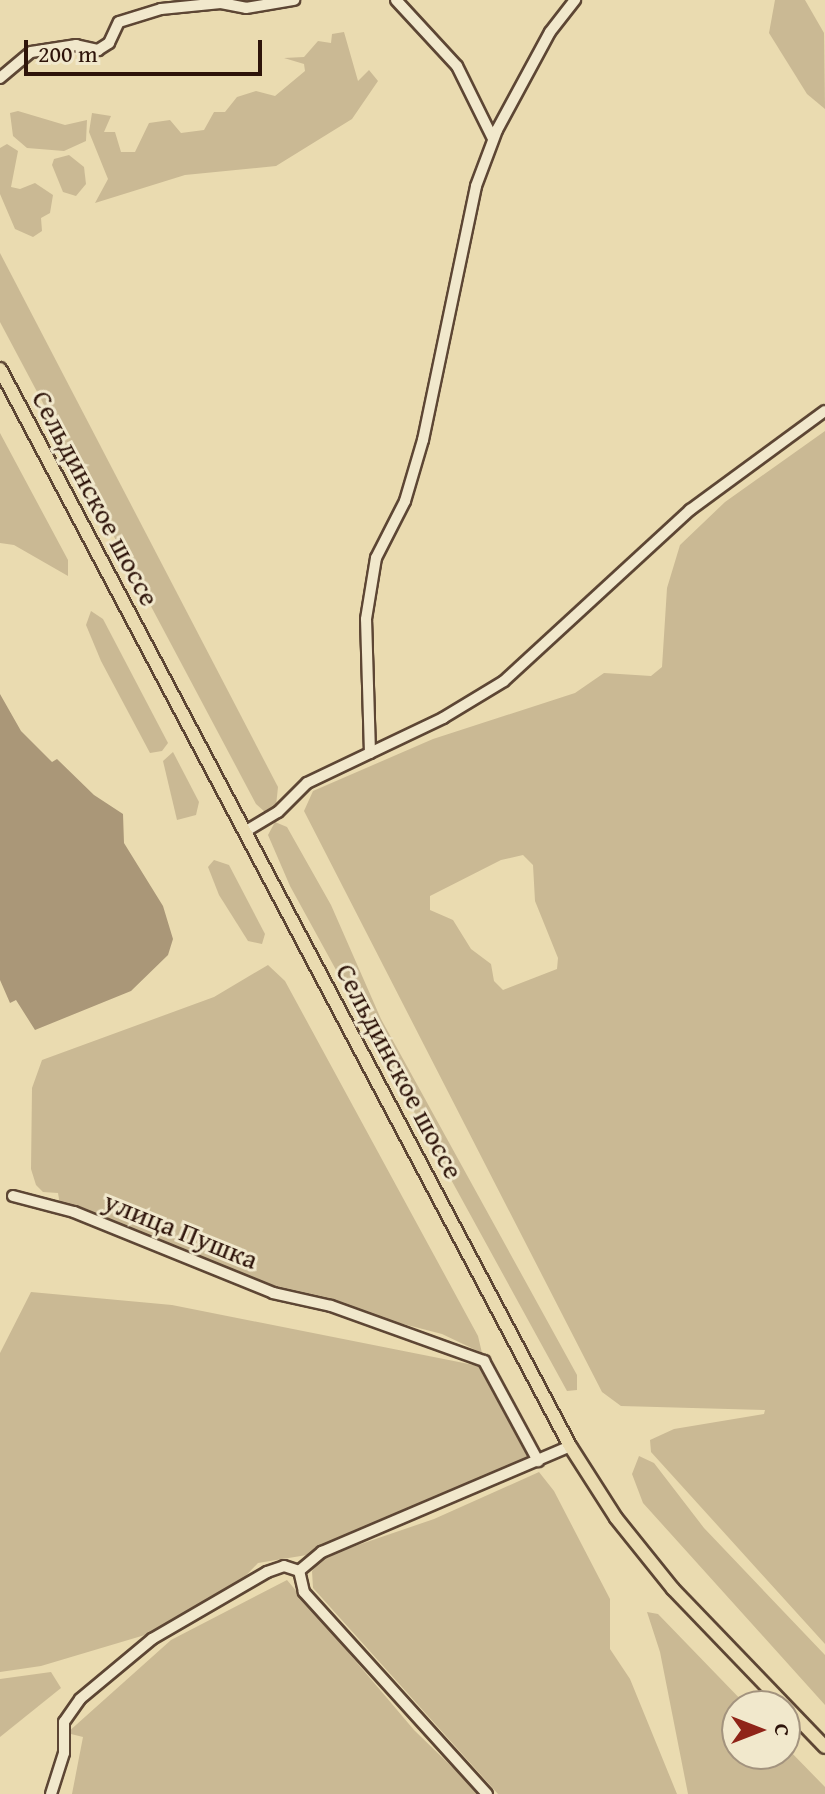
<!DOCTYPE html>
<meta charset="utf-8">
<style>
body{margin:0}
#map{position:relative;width:825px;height:1794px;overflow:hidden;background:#eadbb0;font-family:"Gentium Book Plus",serif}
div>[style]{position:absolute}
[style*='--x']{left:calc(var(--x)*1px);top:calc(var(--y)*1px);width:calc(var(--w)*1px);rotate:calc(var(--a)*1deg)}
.green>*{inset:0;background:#cab994}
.water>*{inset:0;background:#aa9778}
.roads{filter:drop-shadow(2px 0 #5d4634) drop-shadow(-2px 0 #5d4634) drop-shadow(0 2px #5d4634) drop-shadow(0 -2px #5d4634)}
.minor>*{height:10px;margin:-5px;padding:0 5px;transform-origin:5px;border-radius:5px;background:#f1e8cc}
.major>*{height:12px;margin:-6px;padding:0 6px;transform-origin:6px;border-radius:6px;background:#eadbb0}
span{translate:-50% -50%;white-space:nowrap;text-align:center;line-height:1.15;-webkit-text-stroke:6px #f1e8cc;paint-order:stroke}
.street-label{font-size:28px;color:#2e140a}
.north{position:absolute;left:721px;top:1690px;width:80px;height:80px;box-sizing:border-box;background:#f1e8cc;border:2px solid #a3937e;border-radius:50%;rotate:90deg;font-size:22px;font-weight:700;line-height:32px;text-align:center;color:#2e140a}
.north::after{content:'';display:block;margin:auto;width:28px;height:36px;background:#8f2418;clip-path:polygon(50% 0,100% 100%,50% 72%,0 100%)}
.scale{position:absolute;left:24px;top:40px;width:238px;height:36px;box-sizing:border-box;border:4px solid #2e140a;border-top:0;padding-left:10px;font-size:24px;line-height:28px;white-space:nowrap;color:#2e140a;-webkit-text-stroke:6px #f1e8cc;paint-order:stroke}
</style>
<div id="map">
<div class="green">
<i style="clip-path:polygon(775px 0,805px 0,824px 33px,825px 109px,807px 94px,769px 33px)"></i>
<i style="clip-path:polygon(344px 32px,358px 81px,369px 70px,378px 81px,352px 119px,276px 166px,185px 175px,95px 203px,108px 179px,89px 132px,92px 113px,111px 116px,104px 132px,115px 132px,121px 152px,135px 152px,149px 123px,170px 120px,181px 133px,204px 130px,214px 112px,225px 112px,237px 97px,256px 91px,275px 96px,305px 71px,304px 64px,284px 58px,304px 57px,318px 41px,331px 43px,332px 34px)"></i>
<i style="clip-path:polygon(18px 111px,65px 125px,87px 120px,86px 141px,64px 151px,27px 148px,13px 136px,10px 113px)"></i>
<i style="clip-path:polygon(7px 144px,18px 151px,11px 187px,20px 189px,35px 183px,53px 195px,50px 213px,41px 218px,42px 231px,33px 237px,15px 229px,0 194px,0 148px)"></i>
<i style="clip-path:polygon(69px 155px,84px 167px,86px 184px,76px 196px,63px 192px,52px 165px,54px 159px)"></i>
<i style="clip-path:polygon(0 253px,278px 787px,276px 806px,265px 812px,256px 804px,0 322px)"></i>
<i style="clip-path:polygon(evenodd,825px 431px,825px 1644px,651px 1452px,650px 1440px,674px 1429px,764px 1414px,765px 1410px,621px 1406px,602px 1392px,304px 811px,313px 791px,433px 739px,575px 693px,604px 673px,651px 676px,662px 667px,667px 588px,680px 545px,725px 502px,825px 431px,523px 855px,533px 865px,535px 901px,558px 958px,557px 969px,503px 990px,494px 981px,491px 964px,471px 949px,453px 920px,430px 910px,430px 896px,501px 860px,523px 855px)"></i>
<i style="clip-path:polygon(0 433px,68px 560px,68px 576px,14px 545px,0 543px)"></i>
<i style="clip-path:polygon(91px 611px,103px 619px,168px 743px,162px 751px,150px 753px,101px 661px,86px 625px)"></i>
<i style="clip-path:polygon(173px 752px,199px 802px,196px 815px,177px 820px,163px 761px)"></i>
<i style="clip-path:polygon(275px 822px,287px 827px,331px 905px,381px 1019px,577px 1375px,577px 1390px,567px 1391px,290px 886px,268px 835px)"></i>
<i style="clip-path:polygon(214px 860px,229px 865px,265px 934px,262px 944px,248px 941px,219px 895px,208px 867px)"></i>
<i style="clip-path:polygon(268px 965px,285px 981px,478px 1336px,482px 1353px,442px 1334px,275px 1291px,60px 1205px,58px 1193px,43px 1192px,36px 1185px,31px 1169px,32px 1088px,42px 1060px,214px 997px)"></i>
<i style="clip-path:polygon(31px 1292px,172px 1305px,484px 1367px,534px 1459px,313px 1554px,258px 1563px,234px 1588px,155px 1632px,41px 1666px,0 1672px,0 1353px)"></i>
<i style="clip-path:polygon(639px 1456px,654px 1463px,704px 1528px,825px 1655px,825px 1705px,643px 1503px,632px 1474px)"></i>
<i style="clip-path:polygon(539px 1472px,554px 1491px,610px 1599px,610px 1649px,630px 1679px,677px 1794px,498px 1794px,313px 1588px,312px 1571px,323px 1557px,434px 1519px)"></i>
<i style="clip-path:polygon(287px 1580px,414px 1730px,480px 1794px,72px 1794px,83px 1737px,67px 1733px,171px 1640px)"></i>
<i style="clip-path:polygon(647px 1612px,658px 1614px,747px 1706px,737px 1706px,737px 1754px,785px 1754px,785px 1746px,825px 1787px,825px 1794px,688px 1794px,660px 1652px)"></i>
<i style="clip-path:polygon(51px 1672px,61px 1688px,0 1737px,0 1679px)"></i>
</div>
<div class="water">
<i style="clip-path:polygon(0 694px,21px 731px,52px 762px,57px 759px,94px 795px,123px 814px,124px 843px,163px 906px,173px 939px,168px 955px,131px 991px,35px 1030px,16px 1000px,10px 1003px,0 980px)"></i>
</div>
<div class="roads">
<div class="minor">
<i style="--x:396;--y:0;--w:90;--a:47.3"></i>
<i style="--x:457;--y:66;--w:81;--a:63.7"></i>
<i style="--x:0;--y:78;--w:40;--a:-40"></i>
<i style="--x:31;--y:52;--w:46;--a:-8.8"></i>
<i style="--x:76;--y:45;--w:23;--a:13"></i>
<i style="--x:98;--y:50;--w:13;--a:-32"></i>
<i style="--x:109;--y:43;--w:23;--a:-65"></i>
<i style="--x:119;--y:22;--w:44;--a:-17.2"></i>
<i style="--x:161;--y:9;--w:60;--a:-5.7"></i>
<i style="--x:221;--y:3;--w:25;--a:11"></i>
<i style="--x:246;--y:8;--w:49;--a:-9.5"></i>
<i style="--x:370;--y:753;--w:134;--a:-91.7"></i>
<i style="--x:366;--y:619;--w:62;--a:-80.7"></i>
<i style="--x:376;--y:558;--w:64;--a:-63"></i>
<i style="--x:405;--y:501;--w:64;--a:-73.6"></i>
<i style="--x:423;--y:440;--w:259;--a:-78.2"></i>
<i style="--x:476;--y:186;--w:60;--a:-69.4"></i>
<i style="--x:497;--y:130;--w:111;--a:-61.6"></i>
<i style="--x:550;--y:32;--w:41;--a:-52"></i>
<i style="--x:246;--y:831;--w:37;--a:-31"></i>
<i style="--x:278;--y:812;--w:41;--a:-45"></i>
<i style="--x:307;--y:783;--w:151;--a:-25.5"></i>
<i style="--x:443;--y:718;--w:71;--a:-31.2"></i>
<i style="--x:504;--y:681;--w:253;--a:-42.6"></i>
<i style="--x:690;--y:510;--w:167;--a:-36.3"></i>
<i style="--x:13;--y:1196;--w:63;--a:14.7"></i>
<i style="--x:74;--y:1212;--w:215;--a:22.1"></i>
<i style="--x:273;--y:1293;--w:59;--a:12.6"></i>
<i style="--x:331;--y:1306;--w:163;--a:19.8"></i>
<i style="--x:484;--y:1361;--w:114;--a:61.6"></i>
<i style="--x:51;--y:1794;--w:43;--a:-72.4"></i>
<i style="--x:64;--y:1753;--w:31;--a:-90"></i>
<i style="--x:64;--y:1722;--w:28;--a:-55"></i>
<i style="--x:80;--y:1699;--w:94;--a:-39.8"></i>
<i style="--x:152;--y:1639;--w:133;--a:-30.2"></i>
<i style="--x:267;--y:1572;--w:18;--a:-19"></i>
<i style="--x:284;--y:1566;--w:16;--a:18"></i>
<i style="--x:487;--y:1794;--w:273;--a:-132.2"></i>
<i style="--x:304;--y:1592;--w:22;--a:-103"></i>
<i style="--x:299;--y:1571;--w:30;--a:-40"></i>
<i style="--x:322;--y:1552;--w:270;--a:-23.1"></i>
</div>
<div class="major">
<i style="--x:0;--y:369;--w:1219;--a:62.11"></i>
<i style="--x:570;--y:1446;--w:85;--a:57.4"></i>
<i style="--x:616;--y:1518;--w:91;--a:51.2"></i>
<i style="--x:673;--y:1589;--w:219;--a:46.1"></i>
</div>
</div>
<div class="street-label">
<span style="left:96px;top:498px;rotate:62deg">Сельдинское шоссе</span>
<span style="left:400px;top:1071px;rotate:62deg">Сельдинское шоссе</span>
<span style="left:181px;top:1230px;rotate:22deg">улица Пушка</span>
</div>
<div class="north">С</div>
<div class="scale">200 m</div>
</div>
